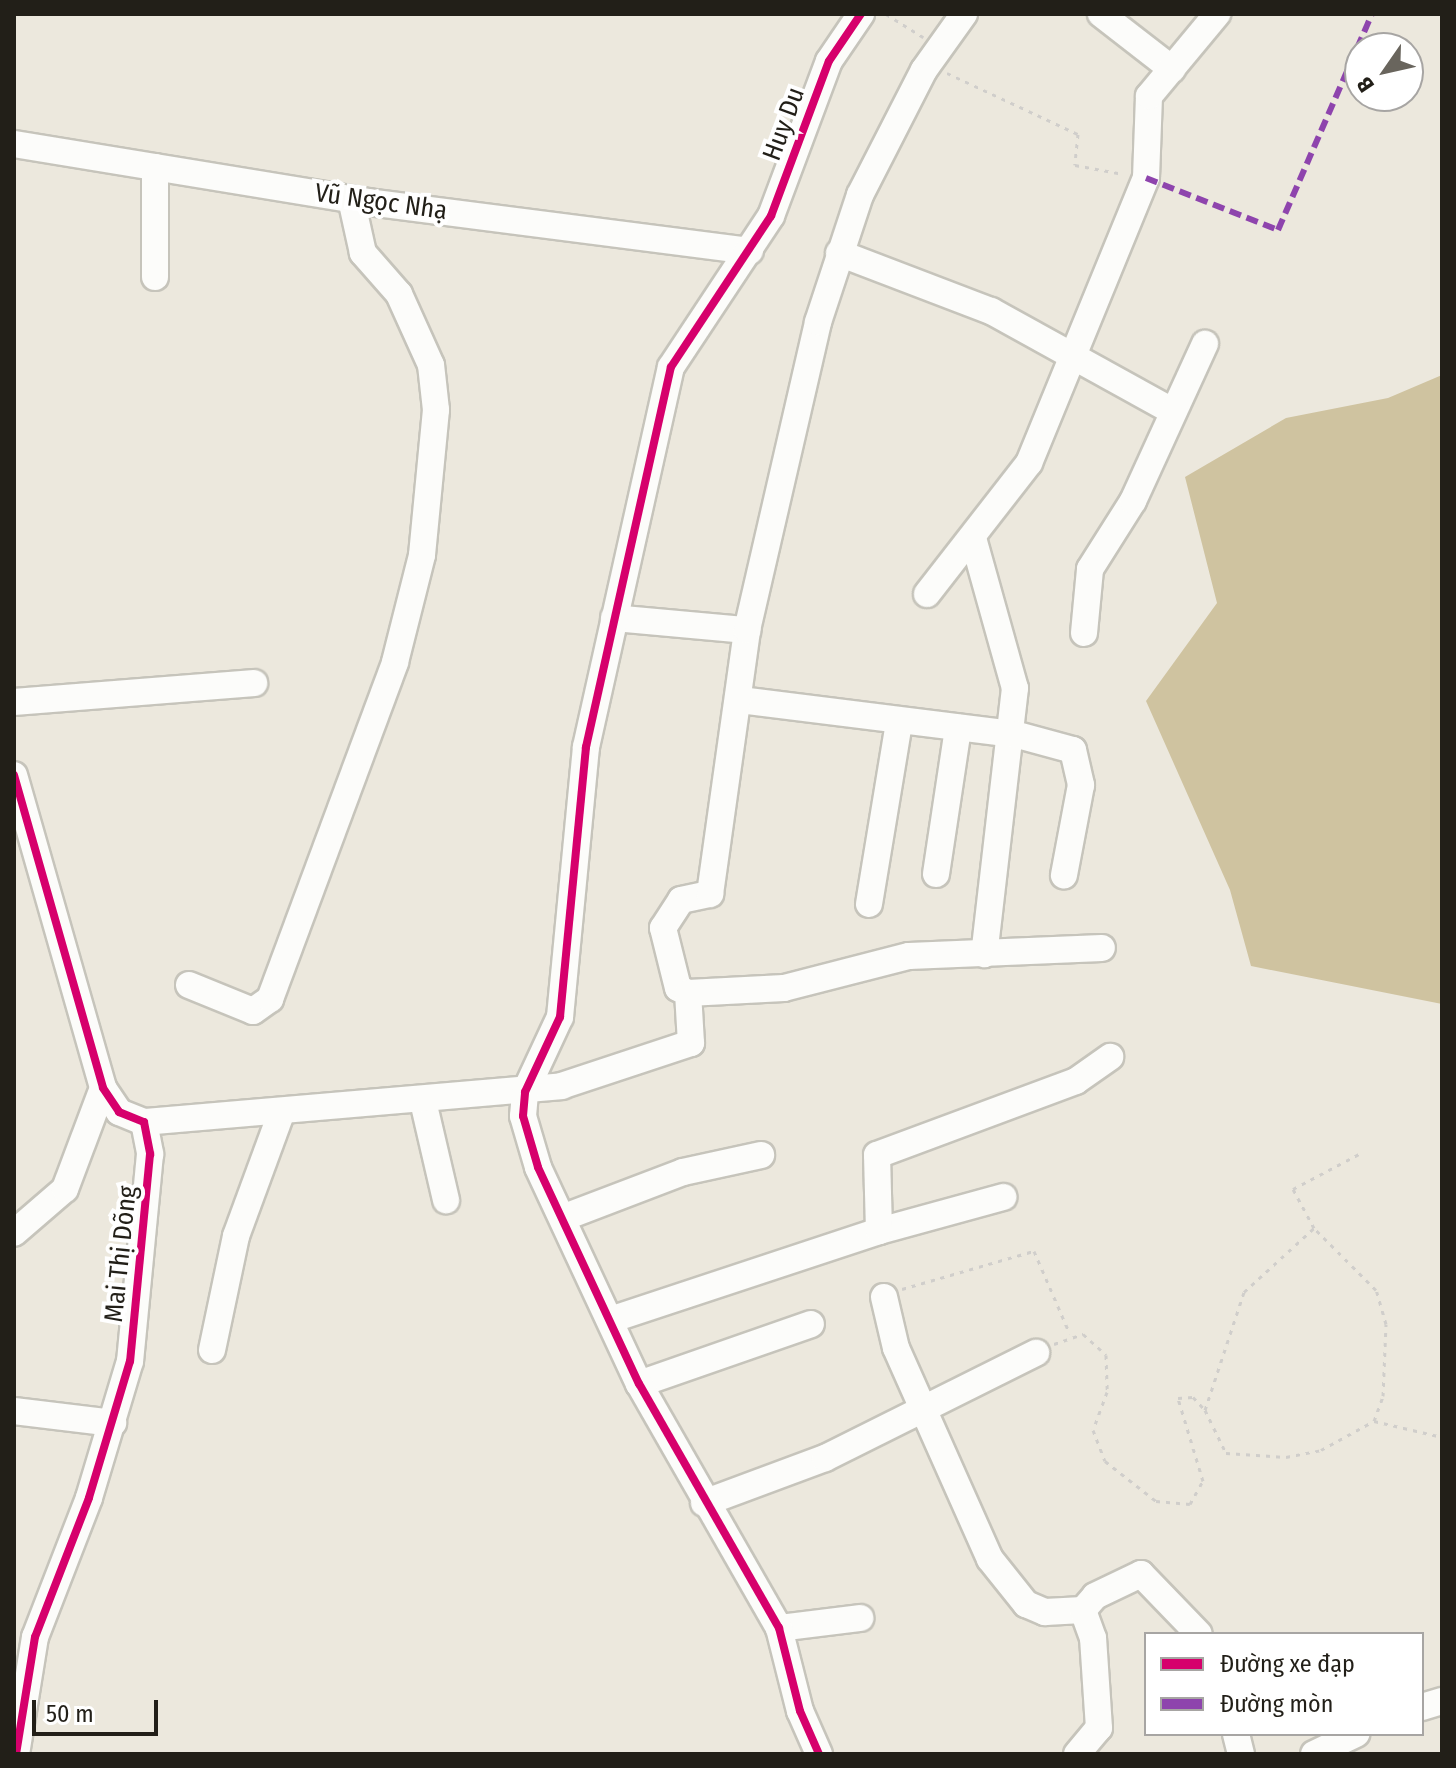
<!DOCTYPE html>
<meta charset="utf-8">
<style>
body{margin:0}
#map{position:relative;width:1456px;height:1768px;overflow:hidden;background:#ece8dd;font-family:"Fira Sans Condensed",sans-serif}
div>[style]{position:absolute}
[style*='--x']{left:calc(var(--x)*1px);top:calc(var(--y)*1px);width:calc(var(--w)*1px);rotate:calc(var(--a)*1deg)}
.forest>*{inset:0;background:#cfc3a0}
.path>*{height:3px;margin-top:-1.5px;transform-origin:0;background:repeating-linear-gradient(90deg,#d0cecb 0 4px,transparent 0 10px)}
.roads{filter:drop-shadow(2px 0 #c6c4bb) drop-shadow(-2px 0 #c6c4bb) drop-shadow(0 2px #c6c4bb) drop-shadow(0 -2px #c6c4bb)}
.minor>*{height:26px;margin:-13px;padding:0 13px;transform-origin:13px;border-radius:13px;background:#fcfcfa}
.quiet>*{height:6px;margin-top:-3px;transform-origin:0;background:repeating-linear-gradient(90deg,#8e44ad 0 12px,transparent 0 18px)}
.cycleway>*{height:8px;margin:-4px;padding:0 4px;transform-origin:4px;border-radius:4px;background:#d6006c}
span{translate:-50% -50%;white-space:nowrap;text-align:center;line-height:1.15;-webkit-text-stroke:8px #fff;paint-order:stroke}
.street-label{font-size:26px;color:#221f18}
.frame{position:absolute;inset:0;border:16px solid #221f18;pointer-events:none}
.legend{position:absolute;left:1144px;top:1632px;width:280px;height:104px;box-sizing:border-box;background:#fff;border:2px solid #a7a5a3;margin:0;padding:10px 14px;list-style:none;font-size:24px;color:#221f18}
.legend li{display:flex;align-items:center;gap:16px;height:40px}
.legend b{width:40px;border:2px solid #a7a5a3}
.north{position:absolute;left:1344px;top:32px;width:80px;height:80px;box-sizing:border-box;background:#fff;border:2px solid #a7a5a3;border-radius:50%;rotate:236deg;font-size:22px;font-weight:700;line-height:32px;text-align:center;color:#221f18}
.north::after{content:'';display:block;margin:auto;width:28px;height:36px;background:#69655d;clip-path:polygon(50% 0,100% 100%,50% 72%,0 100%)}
.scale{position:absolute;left:32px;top:1700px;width:126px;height:36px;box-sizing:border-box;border:4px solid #221f18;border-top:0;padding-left:10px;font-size:24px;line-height:28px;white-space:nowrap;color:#221f18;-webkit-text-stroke:6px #fff;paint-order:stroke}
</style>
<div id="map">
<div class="forest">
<i style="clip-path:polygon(1442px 375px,1442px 1004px,1251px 966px,1230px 890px,1146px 701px,1217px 603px,1185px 477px,1286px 418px,1388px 398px)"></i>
</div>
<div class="path">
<i style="--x:886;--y:14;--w:44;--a:31.9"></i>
<i style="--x:947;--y:73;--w:145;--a:25"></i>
<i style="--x:1078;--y:134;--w:31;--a:96"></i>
<i style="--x:1075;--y:165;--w:49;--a:10.6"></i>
<i style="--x:902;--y:1289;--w:137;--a:-16.1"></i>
<i style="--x:1034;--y:1251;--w:90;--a:66.6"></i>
<i style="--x:1054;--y:1344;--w:31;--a:-19"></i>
<i style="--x:1083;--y:1334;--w:31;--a:42"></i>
<i style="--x:1106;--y:1355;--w:37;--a:88"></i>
<i style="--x:1107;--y:1392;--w:40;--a:110.2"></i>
<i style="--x:1093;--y:1430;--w:33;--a:69"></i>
<i style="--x:1105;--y:1461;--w:65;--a:38.1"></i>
<i style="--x:1156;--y:1501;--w:34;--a:5"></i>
<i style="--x:1190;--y:1504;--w:26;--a:-61"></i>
<i style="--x:1203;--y:1481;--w:87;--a:-106.8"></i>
<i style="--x:1178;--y:1398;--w:15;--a:-4"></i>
<i style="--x:1193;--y:1397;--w:18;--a:47"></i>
<i style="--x:1205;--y:1410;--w:124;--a:-71.7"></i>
<i style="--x:1244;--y:1292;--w:95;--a:-42.4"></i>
<i style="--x:1314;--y:1228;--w:44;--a:-118.3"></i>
<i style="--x:1293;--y:1189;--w:75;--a:-27.9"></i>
<i style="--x:1205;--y:1410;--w:48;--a:64"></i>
<i style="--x:1226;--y:1453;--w:60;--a:3.8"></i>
<i style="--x:1286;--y:1457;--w:36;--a:-11"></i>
<i style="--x:1321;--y:1450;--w:60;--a:-28.7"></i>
<i style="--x:1374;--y:1421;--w:27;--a:-70"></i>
<i style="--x:1383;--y:1396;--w:72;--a:-87.6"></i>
<i style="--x:1386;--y:1324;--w:35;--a:-106"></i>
<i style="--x:1376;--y:1290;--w:88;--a:-135"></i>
<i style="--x:1374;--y:1421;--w:70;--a:13.2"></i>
</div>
<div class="roads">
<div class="minor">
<i style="--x:1101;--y:14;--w:90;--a:37.8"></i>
<i style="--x:14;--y:144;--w:359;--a:9.3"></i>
<i style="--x:368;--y:202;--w:385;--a:7.3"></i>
<i style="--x:839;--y:253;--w:163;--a:20.9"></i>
<i style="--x:991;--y:311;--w:207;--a:28.9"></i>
<i style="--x:155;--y:277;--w:110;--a:-90"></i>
<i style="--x:973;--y:538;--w:156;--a:74.4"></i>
<i style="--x:1015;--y:688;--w:268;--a:96.6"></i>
<i style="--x:927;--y:594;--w:166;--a:-52.1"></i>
<i style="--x:1029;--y:463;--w:308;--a:-67.7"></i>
<i style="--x:1146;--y:178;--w:82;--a:-87.9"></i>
<i style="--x:1149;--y:96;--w:107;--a:-50.3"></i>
<i style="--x:614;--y:618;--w:134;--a:5.2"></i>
<i style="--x:1084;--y:633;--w:64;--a:-84.6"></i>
<i style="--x:1090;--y:569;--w:80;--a:-57.7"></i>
<i style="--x:1133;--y:501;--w:173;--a:-65.4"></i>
<i style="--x:740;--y:700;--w:276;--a:7.1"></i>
<i style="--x:1014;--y:734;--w:61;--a:15.2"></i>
<i style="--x:1073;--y:750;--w:36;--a:77"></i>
<i style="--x:1081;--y:785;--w:92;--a:100.7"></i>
<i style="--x:14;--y:702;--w:241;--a:-4.5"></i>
<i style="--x:14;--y:775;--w:325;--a:74.1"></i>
<i style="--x:103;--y:1088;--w:29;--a:56"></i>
<i style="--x:119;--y:1112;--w:27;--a:22"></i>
<i style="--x:144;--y:1122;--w:33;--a:79"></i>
<i style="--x:150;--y:1154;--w:208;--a:95.5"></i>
<i style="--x:130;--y:1361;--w:143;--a:106.7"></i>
<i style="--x:89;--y:1498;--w:149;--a:111.2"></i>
<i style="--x:35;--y:1637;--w:119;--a:99.2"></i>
<i style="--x:936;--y:874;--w:148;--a:-81.4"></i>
<i style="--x:869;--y:904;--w:184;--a:-80.6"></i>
<i style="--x:189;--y:985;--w:69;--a:22.1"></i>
<i style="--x:253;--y:1011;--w:21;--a:-35"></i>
<i style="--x:270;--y:999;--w:359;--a:-69.6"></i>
<i style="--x:395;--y:662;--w:110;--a:-75.8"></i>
<i style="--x:422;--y:555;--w:146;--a:-84.5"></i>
<i style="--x:436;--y:410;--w:45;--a:-96.3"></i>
<i style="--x:431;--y:365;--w:78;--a:-114.3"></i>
<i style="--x:399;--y:294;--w:55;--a:-131.3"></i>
<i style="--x:363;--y:253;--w:55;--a:-102.5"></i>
<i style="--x:688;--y:993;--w:11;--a:-153"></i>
<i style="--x:678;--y:988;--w:62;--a:-104"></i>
<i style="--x:663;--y:928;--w:33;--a:-57"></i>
<i style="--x:681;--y:900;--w:30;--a:-12"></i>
<i style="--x:710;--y:894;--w:267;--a:-82"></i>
<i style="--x:747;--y:630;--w:316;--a:-77"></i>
<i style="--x:818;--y:322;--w:134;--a:-71.7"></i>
<i style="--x:860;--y:195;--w:140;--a:-62.9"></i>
<i style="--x:924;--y:70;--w:69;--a:-54.5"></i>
<i style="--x:423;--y:1101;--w:102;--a:76.9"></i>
<i style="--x:144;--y:1122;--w:419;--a:-4.9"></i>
<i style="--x:561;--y:1086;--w:137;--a:-18.3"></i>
<i style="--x:691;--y:1043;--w:50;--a:-93.4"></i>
<i style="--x:688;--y:993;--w:96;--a:-3"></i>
<i style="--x:784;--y:988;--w:129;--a:-14.4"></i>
<i style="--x:909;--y:956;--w:193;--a:-2.4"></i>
<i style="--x:565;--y:1217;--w:126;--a:-20.9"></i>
<i style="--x:683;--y:1172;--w:80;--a:-12.3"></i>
<i style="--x:879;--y:1231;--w:129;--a:-15.3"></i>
<i style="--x:14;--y:1233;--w:67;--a:-40.8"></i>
<i style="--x:65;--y:1189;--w:108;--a:-69.4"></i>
<i style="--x:884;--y:1297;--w:52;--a:76.8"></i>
<i style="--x:896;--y:1348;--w:231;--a:66"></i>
<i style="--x:990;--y:1559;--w:58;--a:51.3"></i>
<i style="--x:1026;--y:1604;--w:21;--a:23"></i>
<i style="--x:1045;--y:1612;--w:38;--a:-3"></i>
<i style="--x:613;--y:1319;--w:280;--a:-18.3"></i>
<i style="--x:879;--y:1231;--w:76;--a:-91.5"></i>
<i style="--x:877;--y:1155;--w:212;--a:-20.4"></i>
<i style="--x:1076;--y:1081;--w:42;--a:-35.2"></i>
<i style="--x:212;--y:1350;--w:116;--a:-78.1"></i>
<i style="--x:236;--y:1236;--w:130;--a:-69.8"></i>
<i style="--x:639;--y:1384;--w:182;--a:-19.2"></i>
<i style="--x:14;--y:1411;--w:100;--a:6.9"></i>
<i style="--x:704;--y:1503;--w:129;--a:-20.4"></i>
<i style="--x:825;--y:1458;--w:236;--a:-26.5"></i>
<i style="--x:779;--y:1628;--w:82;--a:-7"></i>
<i style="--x:1422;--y:1707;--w:21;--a:-17"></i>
<i style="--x:1236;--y:1734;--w:21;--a:76"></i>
<i style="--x:819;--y:1754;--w:47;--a:-113.8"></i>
<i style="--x:800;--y:1711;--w:86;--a:-104.2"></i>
<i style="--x:779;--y:1628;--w:281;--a:-119.8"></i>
<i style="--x:639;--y:1384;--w:239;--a:-115"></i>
<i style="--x:538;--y:1167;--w:53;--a:-106.4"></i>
<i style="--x:523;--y:1116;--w:24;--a:-85"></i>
<i style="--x:525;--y:1092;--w:83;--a:-65"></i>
<i style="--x:560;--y:1017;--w:271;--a:-84.5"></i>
<i style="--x:586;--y:747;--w:389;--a:-77.4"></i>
<i style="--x:671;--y:367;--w:181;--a:-56.5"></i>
<i style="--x:771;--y:216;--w:165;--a:-69.5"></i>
<i style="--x:829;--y:61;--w:57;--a:-55.8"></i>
<i style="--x:1077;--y:1754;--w:34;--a:-50"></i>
<i style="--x:1099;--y:1728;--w:90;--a:-93.8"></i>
<i style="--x:1093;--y:1638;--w:30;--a:-110"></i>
<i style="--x:1083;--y:1610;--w:18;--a:-49"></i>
<i style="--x:1095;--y:1596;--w:51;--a:-25.6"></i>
<i style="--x:1141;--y:1574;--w:83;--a:46"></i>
<i style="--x:1314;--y:1754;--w:47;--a:-25.5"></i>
</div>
</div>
<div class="quiet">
<i style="--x:1146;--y:178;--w:142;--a:21.5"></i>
<i style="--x:1278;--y:230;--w:236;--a:-66.5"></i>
</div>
<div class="cycleway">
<i style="--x:14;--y:775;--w:325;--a:74.1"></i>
<i style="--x:103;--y:1088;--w:29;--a:56"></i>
<i style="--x:119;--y:1112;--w:27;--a:22"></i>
<i style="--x:144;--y:1122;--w:33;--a:79"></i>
<i style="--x:150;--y:1154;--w:208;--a:95.5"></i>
<i style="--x:130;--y:1361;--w:143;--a:106.7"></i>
<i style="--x:89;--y:1498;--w:149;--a:111.2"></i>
<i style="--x:35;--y:1637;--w:119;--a:99.2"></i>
<i style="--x:819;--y:1754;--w:47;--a:-113.8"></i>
<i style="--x:800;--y:1711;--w:86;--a:-104.2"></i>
<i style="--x:779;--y:1628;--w:281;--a:-119.8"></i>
<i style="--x:639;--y:1384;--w:239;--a:-115"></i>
<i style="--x:538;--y:1167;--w:53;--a:-106.4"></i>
<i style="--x:523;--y:1116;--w:24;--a:-85"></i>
<i style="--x:525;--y:1092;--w:83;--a:-65"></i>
<i style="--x:560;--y:1017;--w:271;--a:-84.5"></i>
<i style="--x:586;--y:747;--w:389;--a:-77.4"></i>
<i style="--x:671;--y:367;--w:181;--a:-56.5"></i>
<i style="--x:771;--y:216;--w:165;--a:-69.5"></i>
<i style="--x:829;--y:61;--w:57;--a:-55.8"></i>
</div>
<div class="street-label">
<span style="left:784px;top:124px;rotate:-70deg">Huy Du</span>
<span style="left:381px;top:202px;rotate:8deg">Vũ Ngọc Nhạ</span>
<span style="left:121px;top:1254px;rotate:-84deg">Mai Thị Dõng</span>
</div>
<div class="frame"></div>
<ul class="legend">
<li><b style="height:10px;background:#d6006c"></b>Đường xe đạp</li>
<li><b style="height:10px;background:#8e44ad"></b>Đường mòn</li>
</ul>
<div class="north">B</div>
<div class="scale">50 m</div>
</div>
